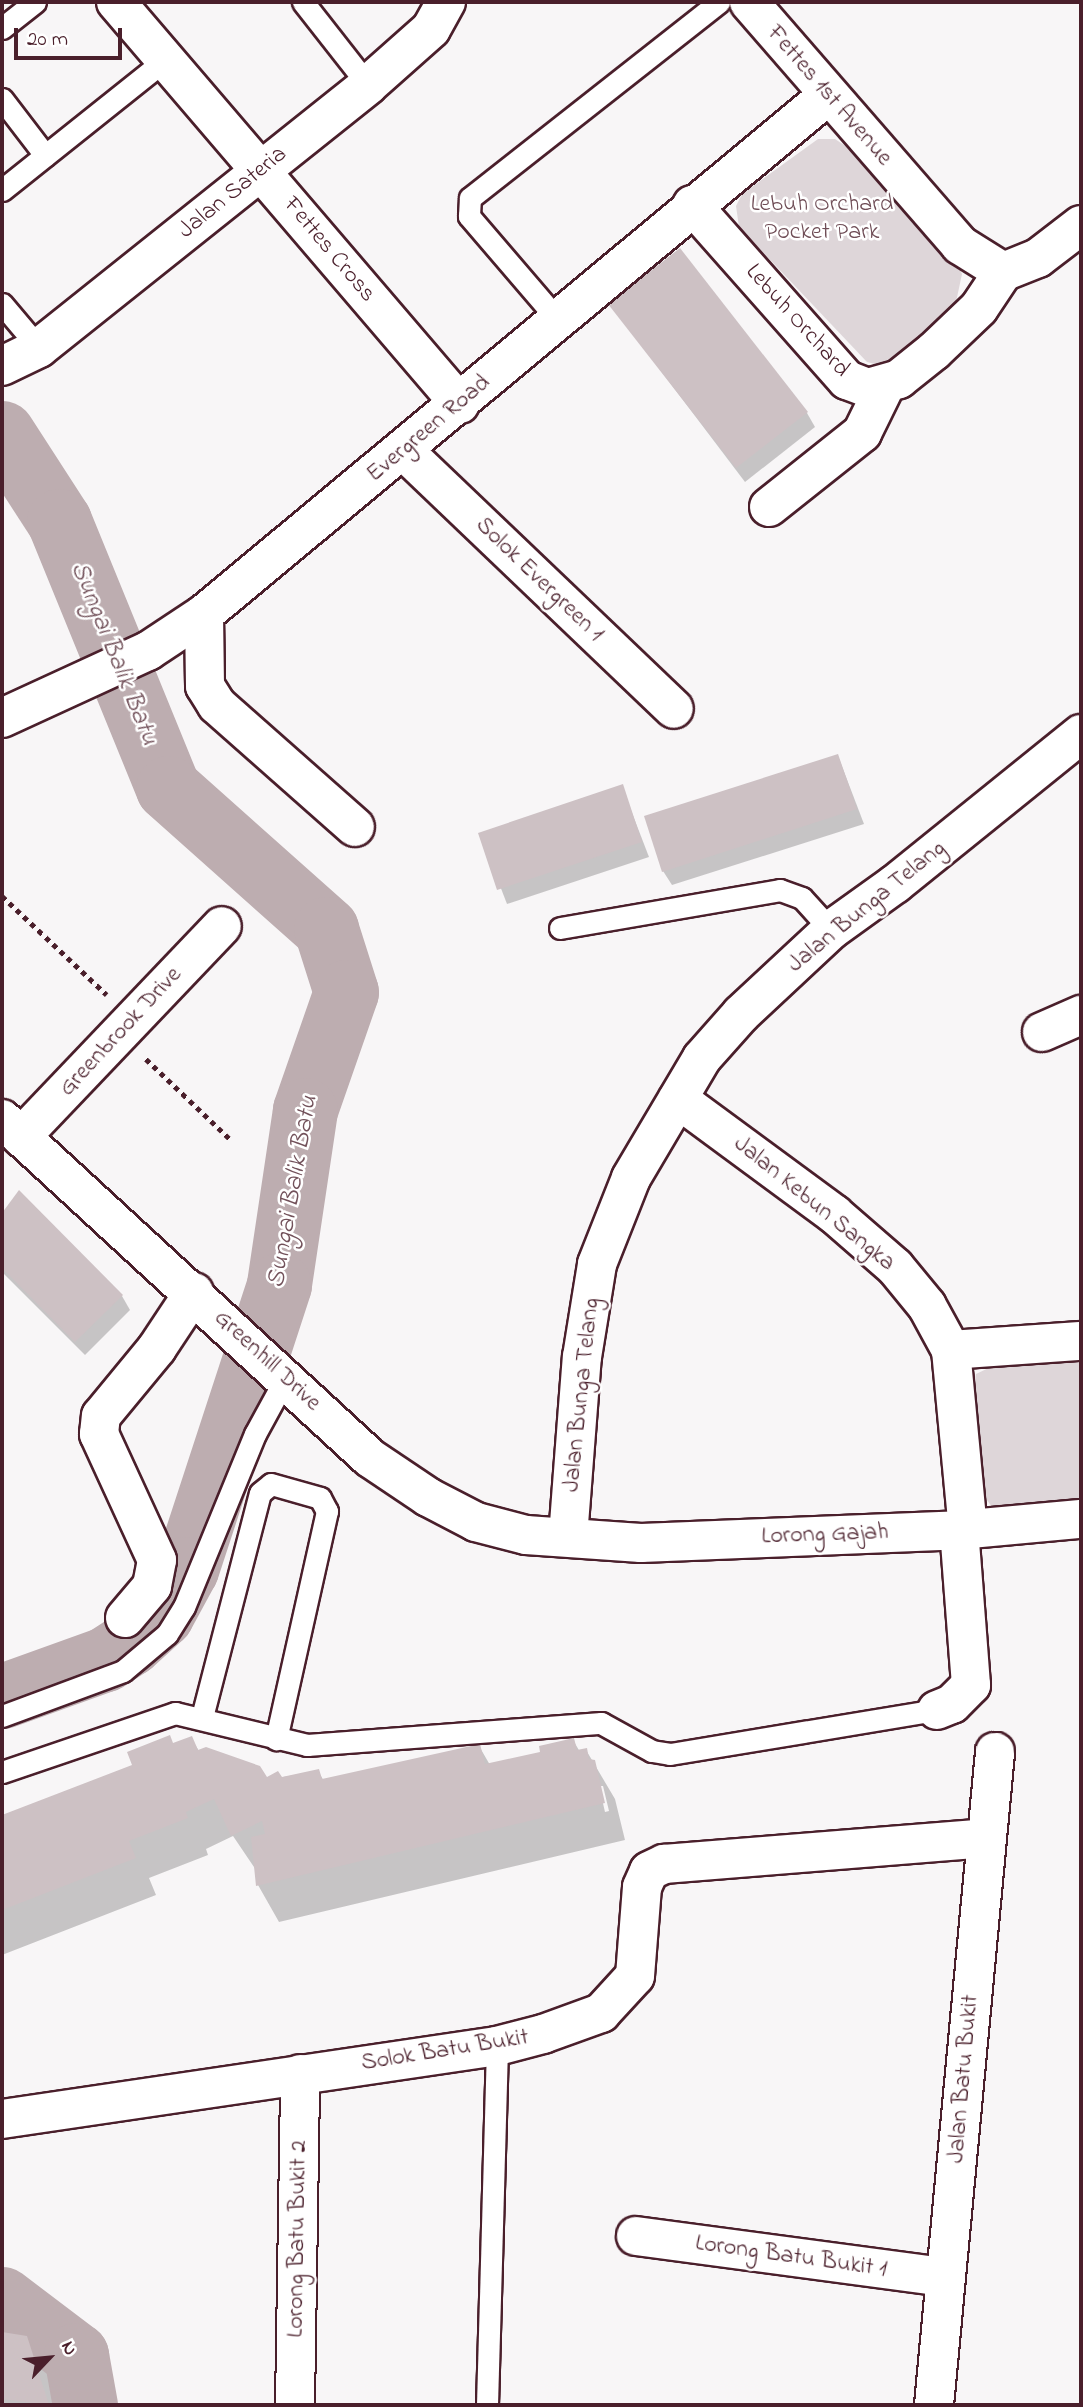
<!DOCTYPE html>
<style>
body{margin:0}
#map{position:relative;width:1083px;height:2407px;overflow:hidden;background:#f8f6f7;font-family:"Indie Flower",sans-serif}
div>[style]{position:absolute}
[style*='--x']{left:calc(var(--x)*1px);top:calc(var(--y)*1px);width:calc(var(--w)*1px);rotate:calc(var(--a)*1deg)}
.green>*{inset:0;background:#ded6d9}
.shadow>*{inset:0;background:#0003}
.river>*{height:65px;margin:-32.5px;padding:0 32.5px;transform-origin:32.5px;border-radius:32.5px;background:#bdadb0}
.building>*{inset:0;background:#cdc1c4}
.path>*{height:4.5px;margin-top:-2.25px;transform-origin:0;background:repeating-linear-gradient(90deg,#4a1f2b 0 5px,transparent 0 10px)}
.roads{filter:drop-shadow(2px 0 #4a1f2b) drop-shadow(-2px 0 #4a1f2b) drop-shadow(0 2px #4a1f2b) drop-shadow(0 -2px #4a1f2b)}
.service>*{height:21px;margin:-10.5px;padding:0 10.5px;transform-origin:10.5px;border-radius:10.5px;background:#fff}
.minor>*{height:38px;margin:-19px;padding:0 19px;transform-origin:19px;border-radius:19px;background:#fff}
span{translate:-50% -50%;white-space:nowrap;text-align:center;line-height:1.15;-webkit-text-stroke:5px #fff;paint-order:stroke}
.street-label{font-size:24px;color:#4a1f2b}
.park-label{font-size:24px;color:#6f4d56}
.water-label{font-size:26px;color:#72515a;font-style:italic}
.frame{position:absolute;inset:0;border:4px solid #4a1f2b;pointer-events:none}
.north{position:absolute;left:14px;top:2323px;width:70px;height:70px;-webkit-text-stroke:5px #fff;paint-order:stroke;rotate:64deg;font-size:19px;font-weight:700;line-height:28px;text-align:center;color:#4a1f2b}
.north::after{content:'';display:block;margin:auto;width:24px;height:32px;background:#4a1f2b;clip-path:polygon(50% 0,100% 100%,50% 72%,0 100%)}
.scale{position:absolute;left:14px;top:28px;width:108px;height:32px;box-sizing:border-box;border:4px solid #4a1f2b;border-top:0;padding-left:9px;font-size:21px;line-height:24px;white-space:nowrap;color:#4a1f2b;-webkit-text-stroke:5px #fff;paint-order:stroke}
</style>
<div id="map">
<div class="green">
<i style="clip-path:polygon(818px 139px,835px 139px,850px 149px,956px 260px,962px 274px,956px 302px,892px 359px,879px 365px,867px 362px,739px 227px,736px 206px,742px 194px)"></i>
<i style="clip-path:polygon(1081px 1357px,1081px 1504px,992px 1507px,984px 1496px,973px 1390px,976px 1374px,997px 1364px)"></i>
</div>
<div class="shadow">
<i style="clip-path:polygon(611px 305px,807px 413px,815px 427px,745px 482px)"></i>
<i style="clip-path:polygon(838px 756px,864px 824px,672px 885px,663px 871px)"></i>
<i style="clip-path:polygon(622px 787px,649px 857px,507px 904px,480px 834px)"></i>
<i style="clip-path:polygon(19px 1193px,122px 1296px,130px 1310px,85px 1355px,2px 1272px,2px 1216px)"></i>
<i style="clip-path:polygon(evenodd,191px 1738px,199px 1751px,266px 1780px,318px 1771px,324px 1781px,479px 1746px,490px 1765px,542px 1753px,573px 1740px,580px 1752px,586px 1750px,615px 1799px,625px 1840px,279px 1922px,258px 1885px,256px 1870px,233px 1836px,206px 1849px,208px 1855px,149px 1878px,156px 1895px,2px 1955px,2px 1817px,134px 1766px,191px 1738px,599px 1786px,603px 1786px,609px 1811px,605px 1812px,599px 1786px)"></i>
<i style="clip-path:polygon(2px 2334px,26px 2338px,48px 2375px,57px 2405px,2px 2405px)"></i>
</div>
<div class="river">
<i style="--x:2;--y:433;--w:105;--a:57.1"></i>
<i style="--x:59;--y:521;--w:288;--a:67.8"></i>
<i style="--x:168;--y:788;--w:212;--a:41.7"></i>
<i style="--x:326;--y:929;--w:66;--a:72.4"></i>
<i style="--x:346;--y:992;--w:125;--a:109.2"></i>
<i style="--x:305;--y:1110;--w:177;--a:98.5"></i>
<i style="--x:279;--y:1285;--w:299;--a:108.1"></i>
<i style="--x:186;--y:1569;--w:52;--a:118.5"></i>
<i style="--x:161;--y:1615;--w:42;--a:137.9"></i>
<i style="--x:130;--y:1643;--w:30;--a:147"></i>
<i style="--x:105;--y:1659;--w:109;--a:160.2"></i>
<i style="--x:2;--y:2299;--w:93;--a:37.1"></i>
<i style="--x:76;--y:2355;--w:51;--a:79.8"></i>
</div>
<div class="building">
<i style="clip-path:polygon(680px 248px,808px 412px,736px 468px,608px 304px)"></i>
<i style="clip-path:polygon(838px 754px,857px 809px,662px 872px,644px 816px)"></i>
<i style="clip-path:polygon(623px 784px,642px 842px,497px 890px,478px 833px)"></i>
<i style="clip-path:polygon(19px 1190px,123px 1295px,75px 1342px,2px 1268px,2px 1213px)"></i>
<i style="clip-path:polygon(170px 1735px,173px 1743px,192px 1736px,198px 1750px,206px 1747px,260px 1766px,267px 1777px,278px 1771px,282px 1777px,319px 1769px,322px 1779px,480px 1744px,485px 1764px,540px 1752px,539px 1746px,574px 1738px,577px 1750px,587px 1748px,589px 1759px,595px 1760px,605px 1803px,256px 1886px,251px 1837px,265px 1834px,262px 1821px,231px 1836px,214px 1799px,186px 1812px,188px 1818px,129px 1841px,136px 1858px,2px 1910px,2px 1815px,132px 1765px,127px 1752px)"></i>
<i style="clip-path:polygon(2px 2332px,27px 2336px,49px 2405px,2px 2399px)"></i>
</div>
<div class="path">
<i style="--x:2;--y:896;--w:144;--a:43.3"></i>
<i style="--x:146;--y:1059;--w:115;--a:43.6"></i>
</div>
<div class="roads">
<div class="service">
<i style="--x:303;--y:2;--w:105;--a:51.9"></i>
<i style="--x:2;--y:28;--w:42;--a:-38.2"></i>
<i style="--x:2;--y:99;--w:71;--a:52.5"></i>
<i style="--x:2;--y:190;--w:208;--a:-38.6"></i>
<i style="--x:2;--y:304;--w:57;--a:49.9"></i>
<i style="--x:558;--y:320;--w:137;--a:-130.6"></i>
<i style="--x:469;--y:216;--w:18;--a:-87"></i>
<i style="--x:470;--y:198;--w:317;--a:-38.2"></i>
<i style="--x:560;--y:928;--w:223;--a:-9.8"></i>
<i style="--x:780;--y:890;--w:23;--a:20"></i>
<i style="--x:802;--y:898;--w:43;--a:47.8"></i>
<i style="--x:2;--y:1716;--w:129;--a:-20.4"></i>
<i style="--x:123;--y:1671;--w:57;--a:-40.1"></i>
<i style="--x:167;--y:1634;--w:32;--a:-58"></i>
<i style="--x:184;--y:1607;--w:187;--a:-67.7"></i>
<i style="--x:255;--y:1434;--w:63;--a:-61.4"></i>
<i style="--x:202;--y:1717;--w:231;--a:-75.5"></i>
<i style="--x:260;--y:1493;--w:14;--a:-39"></i>
<i style="--x:271;--y:1484;--w:51;--a:15.9"></i>
<i style="--x:320;--y:1498;--w:15;--a:62"></i>
<i style="--x:327;--y:1511;--w:234;--a:102.6"></i>
<i style="--x:2;--y:1772;--w:183;--a:-18.8"></i>
<i style="--x:175;--y:1713;--w:136;--a:13.6"></i>
<i style="--x:307;--y:1745;--w:295;--a:-4.3"></i>
<i style="--x:601;--y:1723;--w:58;--a:28.8"></i>
<i style="--x:652;--y:1751;--w:18;--a:9"></i>
<i style="--x:670;--y:1754;--w:271;--a:-9.4"></i>
<i style="--x:487;--y:2405;--w:359;--a:-88.4"></i>
</div>
<div class="minor">
<i style="--x:116;--y:2;--w:529;--a:49.45"></i>
<i style="--x:749;--y:2;--w:322;--a:49"></i>
<i style="--x:960;--y:245;--w:51;--a:32.1"></i>
<i style="--x:692;--y:205;--w:234;--a:48.5"></i>
<i style="--x:847;--y:380;--w:22;--a:21"></i>
<i style="--x:868;--y:388;--w:32;--a:-16"></i>
<i style="--x:899;--y:379;--w:45;--a:-38.7"></i>
<i style="--x:934;--y:351;--w:62;--a:-43.7"></i>
<i style="--x:979;--y:308;--w:43;--a:-56.3"></i>
<i style="--x:1003;--y:272;--w:38;--a:-22"></i>
<i style="--x:1038;--y:258;--w:54;--a:-37.5"></i>
<i style="--x:2;--y:366;--w:41;--a:-25.9"></i>
<i style="--x:39;--y:348;--w:421;--a:-38.6"></i>
<i style="--x:368;--y:85;--w:84;--a:-41.6"></i>
<i style="--x:431;--y:29;--w:31;--a:-61"></i>
<i style="--x:404;--y:451;--w:373;--a:43.7"></i>
<i style="--x:769;--y:507;--w:119;--a:-38.5"></i>
<i style="--x:862;--y:433;--w:52;--a:-63.9"></i>
<i style="--x:204;--y:614;--w:72;--a:89.2"></i>
<i style="--x:205;--y:686;--w:22;--a:58"></i>
<i style="--x:217;--y:705;--w:184;--a:41.5"></i>
<i style="--x:2;--y:718;--w:161;--a:-24.7"></i>
<i style="--x:148;--y:651;--w:67;--a:-33.5"></i>
<i style="--x:204;--y:614;--w:810;--a:-39.74"></i>
<i style="--x:1042;--y:1032;--w:43;--a:-23.6"></i>
<i style="--x:678;--y:1099;--w:194;--a:36.4"></i>
<i style="--x:834;--y:1214;--w:81;--a:41"></i>
<i style="--x:895;--y:1267;--w:50;--a:50.6"></i>
<i style="--x:927;--y:1306;--w:50;--a:61.4"></i>
<i style="--x:951;--y:1350;--w:180;--a:84.6"></i>
<i style="--x:2;--y:1119;--w:500;--a:42.65"></i>
<i style="--x:370;--y:1458;--w:70;--a:33.9"></i>
<i style="--x:428;--y:1497;--w:54;--a:27.5"></i>
<i style="--x:476;--y:1522;--w:52;--a:14.6"></i>
<i style="--x:526;--y:1535;--w:115;--a:4"></i>
<i style="--x:641;--y:1543;--w:318;--a:-2.3"></i>
<i style="--x:959;--y:1530;--w:122;--a:-5.2"></i>
<i style="--x:21;--y:1137;--w:291;--a:-46.4"></i>
<i style="--x:951;--y:1350;--w:130;--a:-4"></i>
<i style="--x:568;--y:1537;--w:181;--a:-85.6"></i>
<i style="--x:582;--y:1357;--w:94;--a:-80.8"></i>
<i style="--x:597;--y:1264;--w:92;--a:-68.4"></i>
<i style="--x:631;--y:1178;--w:139;--a:-59.4"></i>
<i style="--x:702;--y:1058;--w:59;--a:-48.4"></i>
<i style="--x:741;--y:1014;--w:123;--a:-43"></i>
<i style="--x:831;--y:930;--w:79;--a:-35.7"></i>
<i style="--x:895;--y:884;--w:239;--a:-38.9"></i>
<i style="--x:125;--y:1618;--w:42;--a:-49.8"></i>
<i style="--x:152;--y:1586;--w:26;--a:-79"></i>
<i style="--x:157;--y:1560;--w:139;--a:-114.7"></i>
<i style="--x:99;--y:1434;--w:18;--a:-84"></i>
<i style="--x:101;--y:1416;--w:88;--a:-50.5"></i>
<i style="--x:157;--y:1348;--w:67;--a:-56.5"></i>
<i style="--x:937;--y:1710;--w:16;--a:-22"></i>
<i style="--x:952;--y:1704;--w:27;--a:-45"></i>
<i style="--x:971;--y:1685;--w:155;--a:-94.4"></i>
<i style="--x:2;--y:2119;--w:500;--a:-8.39"></i>
<i style="--x:497;--y:2046;--w:48;--a:-14.6"></i>
<i style="--x:543;--y:2034;--w:62;--a:-19.9"></i>
<i style="--x:601;--y:2013;--w:50;--a:-47.4"></i>
<i style="--x:635;--y:1976;--w:89;--a:-85.5"></i>
<i style="--x:642;--y:1887;--w:17;--a:-66"></i>
<i style="--x:649;--y:1871;--w:17;--a:-25"></i>
<i style="--x:664;--y:1864;--w:323;--a:-4.6"></i>
<i style="--x:636;--y:2236;--w:312;--a:7.6"></i>
<i style="--x:295;--y:2405;--w:331;--a:-89.1"></i>
<i style="--x:934;--y:2405;--w:656;--a:-84.66"></i>
</div>
</div>
<div class="street-label">
<span style="left:829px;top:96px;rotate:49deg">Fettes 1st Avenue</span>
<span style="left:233px;top:193px;rotate:-39deg">Jalan Sateria</span>
<span style="left:329px;top:250px;rotate:50deg">Fettes Cross</span>
<span style="left:797px;top:321px;rotate:48deg">Lebuh Orchard</span>
<span style="left:429px;top:429px;rotate:-40deg">Evergreen Road</span>
<span style="left:539px;top:580px;rotate:44deg">Solok Evergreen 1</span>
<span style="left:867px;top:907px;rotate:-39deg">Jalan Bunga Telang</span>
<span style="left:121px;top:1032px;rotate:-47deg">Greenbrook Drive</span>
<span style="left:814px;top:1204px;rotate:39deg">Jalan Kebun Sangka</span>
<span style="left:267px;top:1361px;rotate:43deg">Greenhill Drive</span>
<span style="left:582px;top:1395px;rotate:-84deg">Jalan Bunga Telang</span>
<span style="left:825px;top:1535px;rotate:-2deg">Lorong Gajah</span>
<span style="left:445px;top:2051px;rotate:-9deg">Solok Batu Bukit</span>
<span style="left:964px;top:2079px;rotate:-85deg">Jalan Batu Bukit</span>
<span style="left:298px;top:2239px;rotate:-89deg">Lorong Batu Bukit 2</span>
<span style="left:791px;top:2257px;rotate:8deg">Lorong Batu Bukit 1</span>
</div>
<div class="park-label">
<span style="left:822px;top:219px">Lebuh Orchard<br>Pocket Park</span>
</div>
<div class="water-label">
<span style="left:113px;top:654px;rotate:68deg">Sungai Balik Batu</span>
<span style="left:294px;top:1192px;rotate:-80deg">Sungai Balik Batu</span>
</div>
<div class="frame"></div>
<div class="north">N</div>
<div class="scale">20 m</div>
</div>
